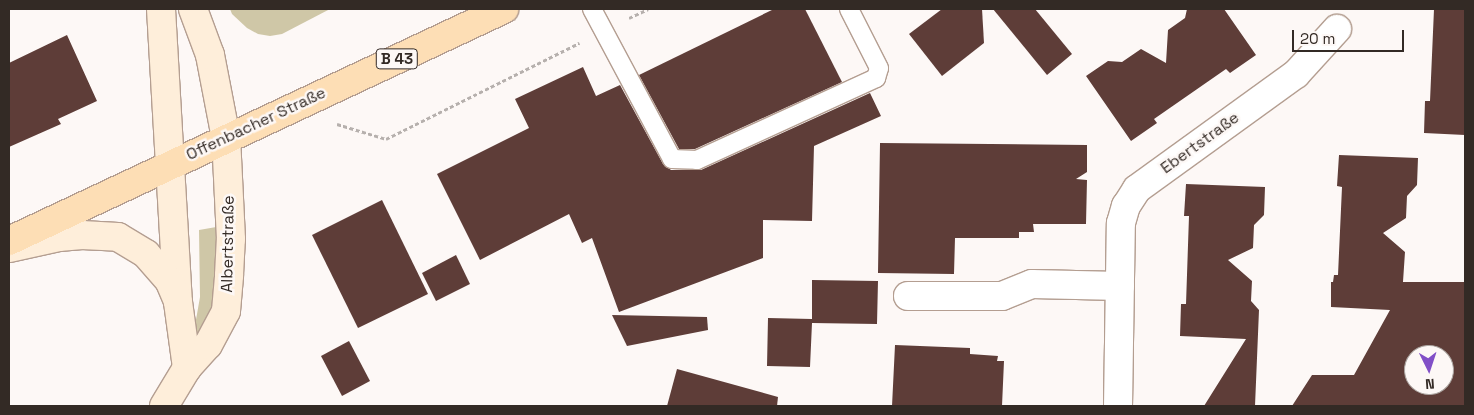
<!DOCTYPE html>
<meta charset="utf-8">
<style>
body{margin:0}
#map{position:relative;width:1474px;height:415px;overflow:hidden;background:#fdf8f6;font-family:"Space Grotesk",sans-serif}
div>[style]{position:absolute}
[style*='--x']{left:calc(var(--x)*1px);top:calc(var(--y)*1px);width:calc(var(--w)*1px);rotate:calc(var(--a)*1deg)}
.green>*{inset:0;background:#cfc7a7}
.building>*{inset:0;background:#5e3d38}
.path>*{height:3px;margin-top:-1.5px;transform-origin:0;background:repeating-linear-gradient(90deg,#b6b0ad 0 4px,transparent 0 6.5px)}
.roads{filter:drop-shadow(1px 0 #b49e91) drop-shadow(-1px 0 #b49e91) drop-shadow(0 1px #b49e91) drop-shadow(0 -1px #b49e91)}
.lane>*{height:18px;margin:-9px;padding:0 9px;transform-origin:9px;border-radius:9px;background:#fff}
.street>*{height:28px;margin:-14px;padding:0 14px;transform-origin:14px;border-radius:14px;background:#fff}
.secondary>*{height:28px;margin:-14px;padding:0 14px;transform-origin:14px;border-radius:14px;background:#feeeda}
.primary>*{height:28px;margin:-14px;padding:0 14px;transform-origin:14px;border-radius:14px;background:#fddeb5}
span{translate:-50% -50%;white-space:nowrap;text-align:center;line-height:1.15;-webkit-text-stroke:5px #fdf8f6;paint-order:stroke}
.shield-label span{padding:1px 4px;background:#fdf8f6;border:1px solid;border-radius:4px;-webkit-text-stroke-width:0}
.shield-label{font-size:15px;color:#332a25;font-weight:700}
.street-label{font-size:16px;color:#332a25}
.frame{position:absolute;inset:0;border:10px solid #332a25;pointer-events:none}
.north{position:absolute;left:1404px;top:345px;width:50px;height:50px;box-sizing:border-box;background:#fdf8f6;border:1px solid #aca6a2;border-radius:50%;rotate:176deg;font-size:14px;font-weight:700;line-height:20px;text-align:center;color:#332a25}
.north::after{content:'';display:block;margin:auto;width:18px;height:22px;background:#814fc7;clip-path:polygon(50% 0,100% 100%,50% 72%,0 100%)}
.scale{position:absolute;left:1292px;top:30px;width:112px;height:22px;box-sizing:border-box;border:2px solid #332a25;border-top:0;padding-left:6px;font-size:15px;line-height:18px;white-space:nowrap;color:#332a25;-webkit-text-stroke:4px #fdf8f6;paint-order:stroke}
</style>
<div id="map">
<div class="green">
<i style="clip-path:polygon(230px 9px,330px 9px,282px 34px,270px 36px,258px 34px,247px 28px,232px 14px)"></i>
<i style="clip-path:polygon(222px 226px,215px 305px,198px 342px,194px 331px,200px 297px,199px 230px)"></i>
</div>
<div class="building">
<i style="clip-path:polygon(774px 9px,805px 9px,842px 82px,695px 149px,679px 149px,639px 75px)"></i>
<i style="clip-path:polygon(942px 9px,982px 9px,984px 43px,942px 76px,909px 34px)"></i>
<i style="clip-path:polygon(993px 9px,1035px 9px,1072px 54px,1047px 75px)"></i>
<i style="clip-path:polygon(1187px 9px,1224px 9px,1256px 55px,1230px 73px,1226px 69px,1154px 119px,1157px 123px,1131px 141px,1086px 76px,1108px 61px,1122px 62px,1141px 49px,1166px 63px,1168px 30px,1185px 18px)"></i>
<i style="clip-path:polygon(1434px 9px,1465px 9px,1465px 135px,1424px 133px,1425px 101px,1430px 101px)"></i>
<i style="clip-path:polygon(67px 35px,97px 101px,58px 119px,61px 124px,9px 147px,9px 63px)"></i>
<i style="clip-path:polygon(583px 67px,596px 96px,620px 85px,663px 164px,671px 170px,701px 170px,870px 93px,881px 116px,814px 146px,812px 221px,763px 220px,763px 258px,619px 312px,592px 238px,582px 243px,569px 214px,480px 260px,437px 174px,529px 128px,515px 99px)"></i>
<i style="clip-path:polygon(880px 143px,1087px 145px,1087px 172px,1076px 179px,1087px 180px,1086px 224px,1033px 224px,1034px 232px,1019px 232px,1019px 238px,955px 238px,954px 274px,878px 273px)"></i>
<i style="clip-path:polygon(evenodd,1339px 155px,1418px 158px,1417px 185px,1407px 196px,1406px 218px,1383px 233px,1405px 252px,1403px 282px,1465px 282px,1465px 406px,1292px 406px,1312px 375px,1354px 375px,1390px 310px,1331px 307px,1331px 282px,1333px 282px,1334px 275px,1338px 275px,1342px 187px,1337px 186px,1339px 155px,1414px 355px,1444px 355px,1444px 385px,1414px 385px,1414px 355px)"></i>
<i style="clip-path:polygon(1186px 184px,1265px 187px,1264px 215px,1254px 225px,1253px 248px,1228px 260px,1252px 281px,1251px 301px,1259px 310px,1255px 406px,1204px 406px,1246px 339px,1180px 336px,1181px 304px,1186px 304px,1189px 216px,1184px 216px)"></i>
<i style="clip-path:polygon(382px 200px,428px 294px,358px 328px,312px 235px)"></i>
<i style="clip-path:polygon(456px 255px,470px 284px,436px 301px,422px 273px)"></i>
<i style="clip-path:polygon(812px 280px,878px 281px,877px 324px,812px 323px,810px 367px,767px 366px,768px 318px,812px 319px)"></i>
<i style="clip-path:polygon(612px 315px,707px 317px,708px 330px,627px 346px)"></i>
<i style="clip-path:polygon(349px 341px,370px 381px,342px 396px,321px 356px)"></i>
<i style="clip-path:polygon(895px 345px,970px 348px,970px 354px,998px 356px,997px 361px,1004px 361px,1002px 406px,892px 406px)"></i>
<i style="clip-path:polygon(677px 369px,778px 397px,777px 406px,667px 406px)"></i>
</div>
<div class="path">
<i style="--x:629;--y:18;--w:21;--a:-25"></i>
<i style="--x:337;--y:124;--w:51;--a:17"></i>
<i style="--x:386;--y:139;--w:216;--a:-26.4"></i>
</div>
<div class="roads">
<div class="lane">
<i style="--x:592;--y:9;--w:170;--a:61.9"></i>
<i style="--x:672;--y:159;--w:25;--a:2"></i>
<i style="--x:697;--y:160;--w:197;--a:-24.6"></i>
<i style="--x:876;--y:78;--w:10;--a:-73"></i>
<i style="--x:879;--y:68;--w:66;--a:-117"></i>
</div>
<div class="street">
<i style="--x:908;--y:296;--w:94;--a:0"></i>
<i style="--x:1002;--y:296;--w:32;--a:-22"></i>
<i style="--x:1032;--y:284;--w:88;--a:1.3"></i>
<i style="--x:1118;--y:406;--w:183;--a:-89.1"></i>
<i style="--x:1121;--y:223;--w:18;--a:-74"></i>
<i style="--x:1126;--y:206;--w:20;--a:-57"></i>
<i style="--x:1137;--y:189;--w:196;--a:-35.9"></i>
<i style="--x:1296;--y:74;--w:61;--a:-47.7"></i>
</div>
<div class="secondary">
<i style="--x:161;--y:9;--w:293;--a:86.7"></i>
<i style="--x:178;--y:302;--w:67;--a:82.2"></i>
<i style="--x:9;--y:248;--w:51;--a:-12.4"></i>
<i style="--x:59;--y:237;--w:23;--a:-5"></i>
<i style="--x:82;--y:235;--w:36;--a:3"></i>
<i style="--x:118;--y:237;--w:33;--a:31"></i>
<i style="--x:146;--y:254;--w:35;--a:49"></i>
<i style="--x:169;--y:280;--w:21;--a:67"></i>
<i style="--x:164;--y:406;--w:44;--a:-58.8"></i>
<i style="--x:187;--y:368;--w:31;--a:-48"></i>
<i style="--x:208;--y:345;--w:38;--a:-62"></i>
<i style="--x:226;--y:311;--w:36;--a:-85"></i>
<i style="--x:229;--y:275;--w:36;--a:-87"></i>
<i style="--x:231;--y:239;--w:101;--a:-92.8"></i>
<i style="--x:226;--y:138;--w:85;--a:-100.9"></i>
<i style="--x:210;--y:55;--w:49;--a:-110.3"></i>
</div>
<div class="primary">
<i style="--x:9;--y:241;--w:547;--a:-25.11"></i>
</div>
</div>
<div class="shield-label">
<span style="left:397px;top:59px">B 43</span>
</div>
<div class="street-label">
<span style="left:256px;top:124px;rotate:-25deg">Offenbacher Straße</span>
<span style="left:1200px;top:143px;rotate:-36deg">Ebertstraße</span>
<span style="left:228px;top:244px;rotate:-89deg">Albertstraße</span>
</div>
<div class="frame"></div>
<div class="north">N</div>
<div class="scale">20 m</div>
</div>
